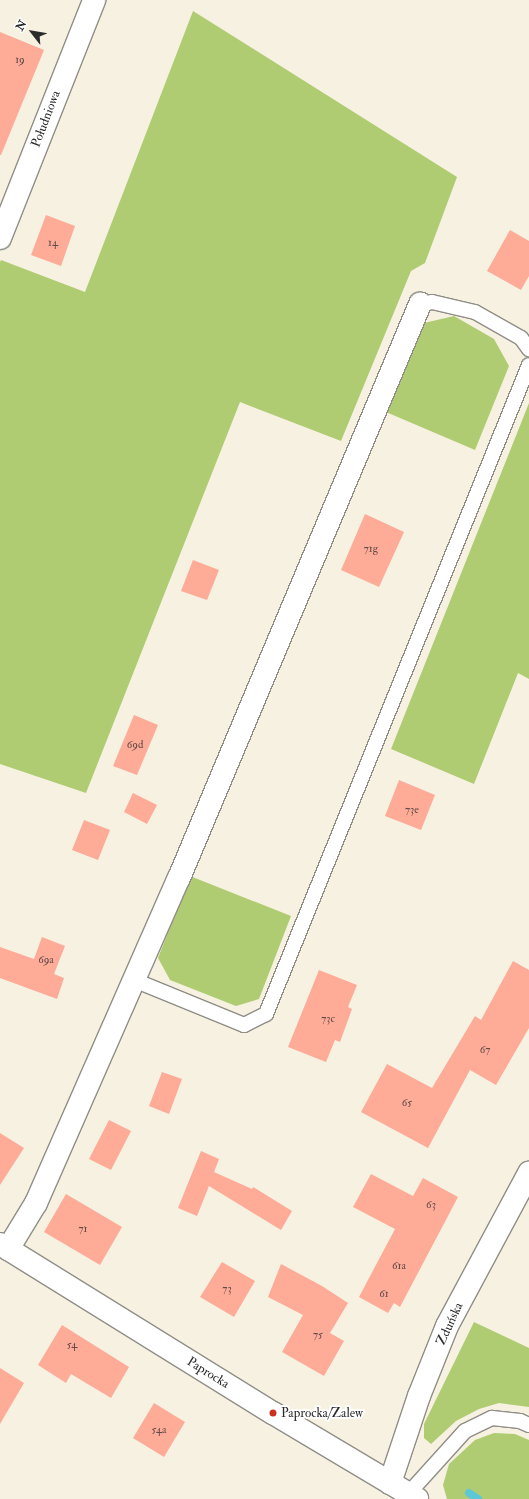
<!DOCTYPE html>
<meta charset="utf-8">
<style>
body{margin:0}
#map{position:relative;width:529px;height:1499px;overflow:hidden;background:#f6f1e1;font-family:"IM FELL Double Pica",serif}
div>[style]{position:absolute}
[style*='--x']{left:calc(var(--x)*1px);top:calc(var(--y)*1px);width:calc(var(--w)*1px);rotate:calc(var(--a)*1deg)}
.green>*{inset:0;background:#b0cc72}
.stream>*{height:8px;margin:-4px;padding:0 4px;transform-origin:4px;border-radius:4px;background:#5dc8d5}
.building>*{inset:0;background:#feab98}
.roads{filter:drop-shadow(1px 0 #908e86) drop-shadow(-1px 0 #908e86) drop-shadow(0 1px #908e86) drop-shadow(0 -1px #908e86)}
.service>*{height:14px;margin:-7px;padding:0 7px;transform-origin:7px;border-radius:7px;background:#fff}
.minor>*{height:22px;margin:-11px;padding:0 11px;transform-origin:11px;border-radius:11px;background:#fff}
.tertiary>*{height:22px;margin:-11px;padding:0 11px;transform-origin:11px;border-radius:11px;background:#fff}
.dots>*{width:11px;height:11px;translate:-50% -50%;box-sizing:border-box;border:2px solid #fff;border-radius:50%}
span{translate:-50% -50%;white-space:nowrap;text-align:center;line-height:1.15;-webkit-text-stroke:4px #fff;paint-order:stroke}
.number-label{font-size:11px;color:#604b46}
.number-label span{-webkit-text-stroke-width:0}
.street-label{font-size:13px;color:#2b2b2b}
.poi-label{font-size:13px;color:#2b2b2b}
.left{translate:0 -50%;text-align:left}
.north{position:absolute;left:12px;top:12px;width:40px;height:40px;-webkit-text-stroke:3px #fff;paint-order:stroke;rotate:301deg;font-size:11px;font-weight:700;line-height:16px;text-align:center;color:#2b2b2b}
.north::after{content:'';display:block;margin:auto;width:14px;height:18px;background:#2b2b2b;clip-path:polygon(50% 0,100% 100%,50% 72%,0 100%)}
</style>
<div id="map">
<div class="green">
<i style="clip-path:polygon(193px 11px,457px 177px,425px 263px,411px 271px,341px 441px,240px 402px,86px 793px,0 764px,0 262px,1px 260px,85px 292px)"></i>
<i style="clip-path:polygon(454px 316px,494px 339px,509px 366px,475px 450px,386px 412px,424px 323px)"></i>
<i style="clip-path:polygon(529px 403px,529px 679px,518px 673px,474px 784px,391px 749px)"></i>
<i style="clip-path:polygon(190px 876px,291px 916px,259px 999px,236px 1006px,170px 980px,158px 958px)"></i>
<i style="clip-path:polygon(474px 1322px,529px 1348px,529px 1407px,499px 1403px,479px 1409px,456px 1421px,431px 1444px,424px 1438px,424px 1424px)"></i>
<i style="clip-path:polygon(494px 1433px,515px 1434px,529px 1440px,529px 1499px,447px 1499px,443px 1485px,449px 1464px,475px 1440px)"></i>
</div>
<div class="stream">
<i style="--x:469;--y:1493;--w:11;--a:34"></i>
</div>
<div class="building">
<i style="clip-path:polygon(0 32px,44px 50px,1px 155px,0 155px)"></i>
<i style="clip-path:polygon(46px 215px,75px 226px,61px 266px,31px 255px)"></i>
<i style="clip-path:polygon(510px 230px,529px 241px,529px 276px,521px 290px,487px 271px)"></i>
<i style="clip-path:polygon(365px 514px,404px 532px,379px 587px,341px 570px)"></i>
<i style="clip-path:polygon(193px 560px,219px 570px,207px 600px,181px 591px)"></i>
<i style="clip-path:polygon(134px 715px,158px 725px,137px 775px,113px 766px)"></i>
<i style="clip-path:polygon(399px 780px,435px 795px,421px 830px,385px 816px)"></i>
<i style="clip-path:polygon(133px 793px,157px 805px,147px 824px,124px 812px)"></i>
<i style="clip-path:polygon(84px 820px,110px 830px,98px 860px,72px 850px)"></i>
<i style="clip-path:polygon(42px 937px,65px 946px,54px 974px,64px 978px,57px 999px,0 978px,0 947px,34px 959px)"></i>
<i style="clip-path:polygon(513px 961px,529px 970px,529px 1028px,496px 1085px,470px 1070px,428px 1148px,361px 1112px,387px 1064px,432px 1088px,475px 1016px,481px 1020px)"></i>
<i style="clip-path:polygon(319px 970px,357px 985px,348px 1007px,352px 1009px,340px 1042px,335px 1040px,326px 1062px,288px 1047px)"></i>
<i style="clip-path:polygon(162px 1072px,182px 1079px,169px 1114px,149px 1106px)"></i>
<i style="clip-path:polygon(109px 1120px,131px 1131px,111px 1170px,89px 1159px)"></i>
<i style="clip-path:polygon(0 1133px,24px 1148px,0 1185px)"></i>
<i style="clip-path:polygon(201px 1151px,219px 1159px,214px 1172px,252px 1189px,253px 1187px,292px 1211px,281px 1230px,209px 1186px,197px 1216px,178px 1208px)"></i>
<i style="clip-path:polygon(371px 1174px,413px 1196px,423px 1178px,458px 1197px,400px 1307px,394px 1303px,388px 1313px,359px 1297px,395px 1229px,353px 1207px)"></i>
<i style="clip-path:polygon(66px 1194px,122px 1227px,100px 1265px,44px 1232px)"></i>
<i style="clip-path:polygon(222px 1262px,255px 1281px,234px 1317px,200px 1297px)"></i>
<i style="clip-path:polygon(281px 1264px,322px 1286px,348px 1303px,330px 1333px,344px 1341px,324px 1376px,282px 1352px,303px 1315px,268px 1297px)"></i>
<i style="clip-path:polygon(62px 1325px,129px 1367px,111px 1398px,71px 1374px,66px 1383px,38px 1365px)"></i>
<i style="clip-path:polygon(0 1368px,24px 1383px,0 1424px)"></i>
<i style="clip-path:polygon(154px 1403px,185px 1422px,164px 1457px,133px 1438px)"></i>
</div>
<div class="roads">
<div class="service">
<i style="--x:420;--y:304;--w:12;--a:-9"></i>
<i style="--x:432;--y:302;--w:44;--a:13.1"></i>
<i style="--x:475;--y:312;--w:53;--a:29.5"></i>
<i style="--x:521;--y:338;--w:14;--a:54"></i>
<i style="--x:134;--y:980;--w:119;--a:22.2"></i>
<i style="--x:244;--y:1025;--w:25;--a:-27"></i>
<i style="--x:266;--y:1014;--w:700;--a:-67.94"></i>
<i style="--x:408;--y:1494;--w:85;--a:-47.9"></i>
<i style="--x:465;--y:1431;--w:30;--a:-26"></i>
<i style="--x:492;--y:1418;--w:28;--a:6"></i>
<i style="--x:520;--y:1421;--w:10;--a:24"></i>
</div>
<div class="minor">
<i style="--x:0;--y:238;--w:256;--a:-68.4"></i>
<i style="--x:8;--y:1249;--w:54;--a:-58.7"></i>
<i style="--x:36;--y:1203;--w:355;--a:-66.3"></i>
<i style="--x:179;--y:878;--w:623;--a:-67.22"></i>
</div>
<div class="tertiary">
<i style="--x:0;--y:1244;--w:321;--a:31.8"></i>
<i style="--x:273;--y:1413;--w:168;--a:30.8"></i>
<i style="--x:390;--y:1483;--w:92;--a:-71.6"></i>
<i style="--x:419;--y:1396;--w:75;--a:-68.2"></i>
<i style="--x:447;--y:1326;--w:174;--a:-61.8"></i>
</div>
</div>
<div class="dots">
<i style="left:273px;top:1413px;background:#c8321e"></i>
</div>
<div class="number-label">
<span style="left:20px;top:60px">19</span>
<span style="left:53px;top:243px">14</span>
<span style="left:371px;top:549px">71g</span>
<span style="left:135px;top:745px">69d</span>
<span style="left:412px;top:810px">73e</span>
<span style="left:46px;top:960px">69a</span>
<span style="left:328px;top:1019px">73c</span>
<span style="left:485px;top:1050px">67</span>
<span style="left:407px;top:1103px">65</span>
<span style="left:431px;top:1205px">63</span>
<span style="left:83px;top:1229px">71</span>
<span style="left:399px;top:1266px">61a</span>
<span style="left:227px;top:1289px">73</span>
<span style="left:384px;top:1294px">61</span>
<span style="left:318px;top:1335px">75</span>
<span style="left:72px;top:1345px">54</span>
<span style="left:159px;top:1430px">54a</span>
</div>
<div class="street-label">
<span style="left:46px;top:119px;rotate:-69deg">Południowa</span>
<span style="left:450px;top:1324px;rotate:-65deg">Zduńska</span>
<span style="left:208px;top:1373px;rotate:32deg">Paprocka</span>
</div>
<div class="poi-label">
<span class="left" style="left:281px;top:1413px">Paprocka/Zalew</span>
</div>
<div class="north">N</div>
</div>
